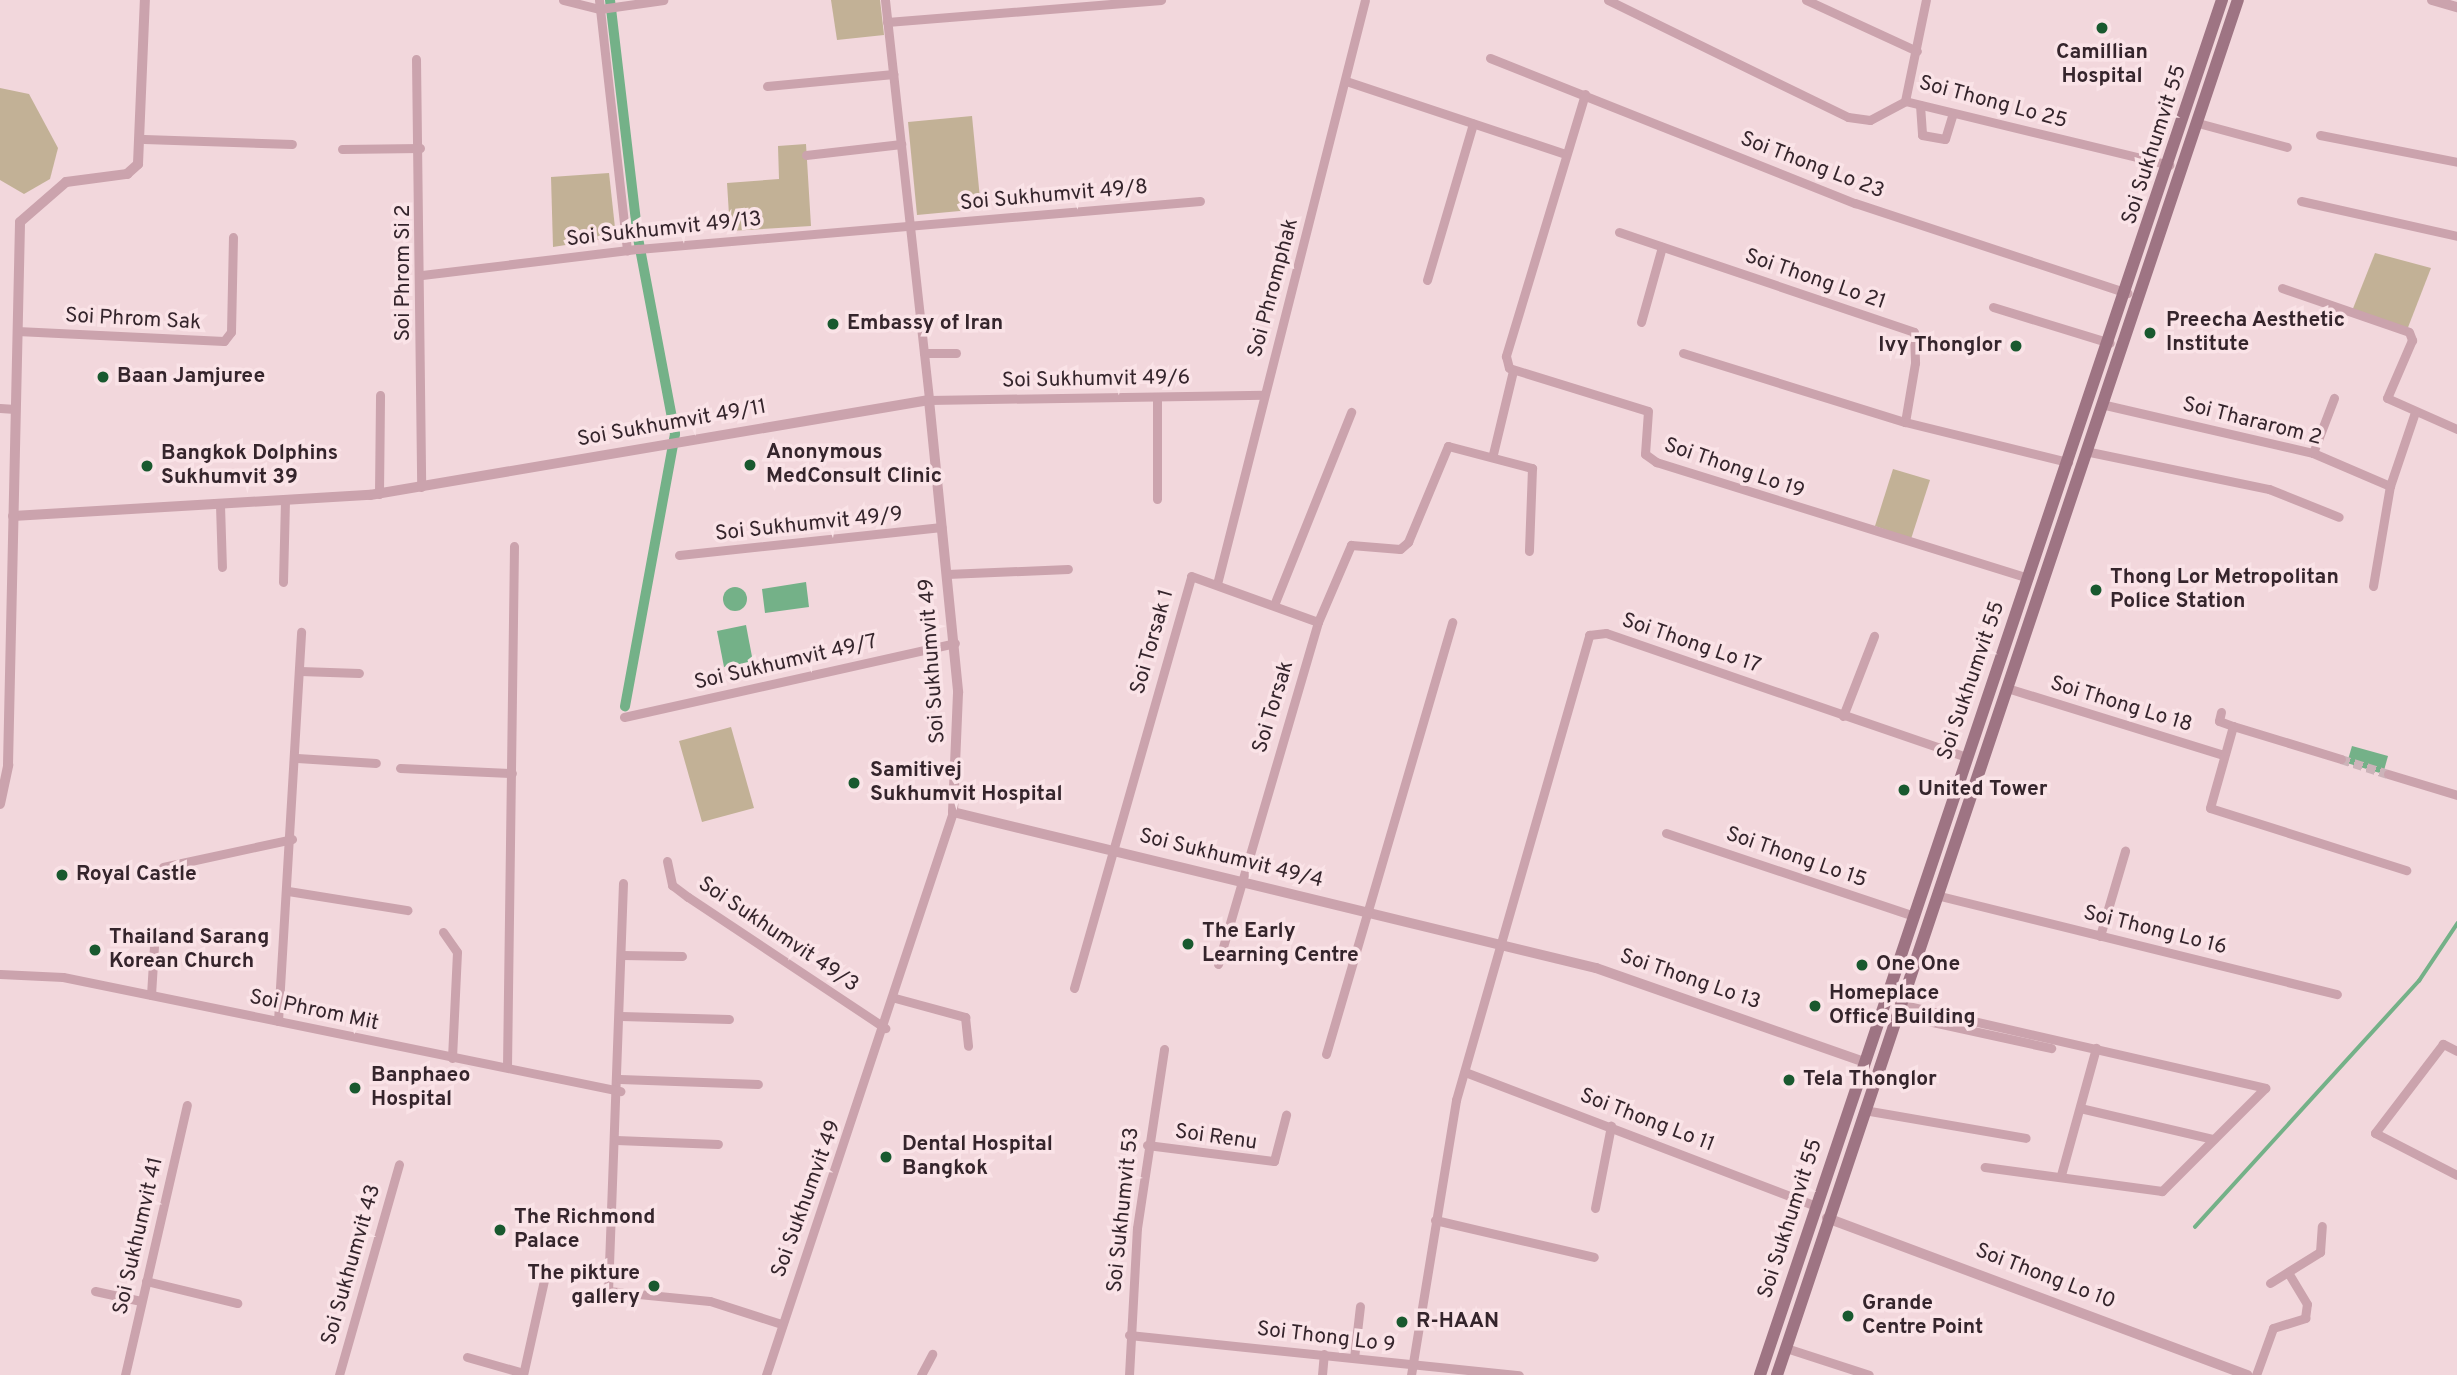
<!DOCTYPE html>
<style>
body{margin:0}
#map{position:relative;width:2457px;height:1375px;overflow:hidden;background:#f2d7dc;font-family:Overpass,sans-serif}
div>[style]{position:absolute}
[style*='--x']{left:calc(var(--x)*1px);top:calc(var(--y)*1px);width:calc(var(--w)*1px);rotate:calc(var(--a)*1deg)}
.green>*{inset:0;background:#c2b196}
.water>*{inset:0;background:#74b188}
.round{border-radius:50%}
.stream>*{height:3.5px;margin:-1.75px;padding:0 1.75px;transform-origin:1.75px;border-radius:1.75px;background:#74b188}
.canal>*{height:10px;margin:-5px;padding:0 5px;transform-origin:5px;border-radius:5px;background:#74b188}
.minor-tunnel>*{height:9px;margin-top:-4.5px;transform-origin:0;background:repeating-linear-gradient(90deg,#ccb3b9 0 9px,transparent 0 13.5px)}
.minor>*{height:9px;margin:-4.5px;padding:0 4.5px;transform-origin:4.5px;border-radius:4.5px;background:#cba3ad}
.tertiary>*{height:10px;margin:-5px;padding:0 5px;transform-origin:5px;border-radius:5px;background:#cba3ad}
.secondary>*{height:12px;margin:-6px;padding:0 6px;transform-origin:6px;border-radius:6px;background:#9e7483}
.dots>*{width:19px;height:19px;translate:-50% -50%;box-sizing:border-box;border:4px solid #fae3e7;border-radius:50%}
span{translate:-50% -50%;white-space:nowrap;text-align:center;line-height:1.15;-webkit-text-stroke:7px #fae3e7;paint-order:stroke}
.poi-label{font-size:21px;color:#35252c;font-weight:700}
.left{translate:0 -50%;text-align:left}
.right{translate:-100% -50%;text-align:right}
.street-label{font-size:21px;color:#35252c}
</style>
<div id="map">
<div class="green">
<i style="clip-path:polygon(831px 0,880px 0,884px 35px,837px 40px)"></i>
<i style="clip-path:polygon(0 88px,29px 94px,58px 148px,50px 179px,24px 194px,0 180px)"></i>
<i style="clip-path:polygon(972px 116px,981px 209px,917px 215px,908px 122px)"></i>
<i style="clip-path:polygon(806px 144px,811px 226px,730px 231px,727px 183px,779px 179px,778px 146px)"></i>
<i style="clip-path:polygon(609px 173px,616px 237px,553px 247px,551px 177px)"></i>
<i style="clip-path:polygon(2375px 253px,2431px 268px,2407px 330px,2352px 311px)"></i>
<i style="clip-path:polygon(1893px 469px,1930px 480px,1911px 539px,1875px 526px)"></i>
<i style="clip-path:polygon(731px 727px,754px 808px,702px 822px,679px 741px)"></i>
</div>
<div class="water">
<i style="clip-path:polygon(806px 582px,809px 607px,765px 613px,762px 589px)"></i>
<i class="round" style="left:723px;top:587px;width:24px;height:24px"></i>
<i style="clip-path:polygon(746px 625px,753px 662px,724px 667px,717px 631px)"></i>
<i style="clip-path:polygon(2352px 746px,2388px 756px,2383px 774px,2347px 763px)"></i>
</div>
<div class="stream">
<i style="--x:2195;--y:1227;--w:333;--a:-47.7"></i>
<i style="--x:2419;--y:981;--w:69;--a:-56.3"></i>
</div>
<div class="canal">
<i style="--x:610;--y:0;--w:240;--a:83.3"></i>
<i style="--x:638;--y:238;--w:199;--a:79.3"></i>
<i style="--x:675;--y:434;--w:277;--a:100.4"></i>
</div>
<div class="minor-tunnel">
<i style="--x:2341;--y:759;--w:49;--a:17.7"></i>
</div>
<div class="minor">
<i style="--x:563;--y:0;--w:38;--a:14"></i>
<i style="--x:600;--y:9;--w:64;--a:-8.1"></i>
<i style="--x:599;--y:0;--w:252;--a:83.6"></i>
<i style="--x:885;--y:0;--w:402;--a:83.7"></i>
<i style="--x:929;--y:400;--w:335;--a:-0.9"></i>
<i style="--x:1608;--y:0;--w:267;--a:26"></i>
<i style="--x:1848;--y:117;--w:22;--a:8"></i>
<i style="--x:1870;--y:120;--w:40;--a:-28"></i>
<i style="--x:1806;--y:0;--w:122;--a:24.7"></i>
<i style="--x:887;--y:22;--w:275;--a:-4.6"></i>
<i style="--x:1490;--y:58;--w:393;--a:21.7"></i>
<i style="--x:1855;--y:203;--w:287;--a:18.3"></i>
<i style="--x:416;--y:59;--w:428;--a:89.3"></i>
<i style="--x:1346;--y:81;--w:232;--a:18.4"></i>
<i style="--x:767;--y:86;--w:127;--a:-5.4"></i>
<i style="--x:1585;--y:94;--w:274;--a:106.8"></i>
<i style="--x:1506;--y:356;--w:12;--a:76"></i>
<i style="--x:1509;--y:368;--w:145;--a:17.2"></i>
<i style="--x:1648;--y:411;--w:43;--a:94"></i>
<i style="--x:1645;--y:454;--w:14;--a:36"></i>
<i style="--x:1656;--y:462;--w:390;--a:17.3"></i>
<i style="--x:1905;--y:101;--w:272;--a:13.6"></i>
<i style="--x:1905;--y:101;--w:103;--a:-78.3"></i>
<i style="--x:1920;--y:105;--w:30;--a:86"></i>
<i style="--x:1922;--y:135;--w:23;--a:10"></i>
<i style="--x:1945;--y:139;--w:27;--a:-73"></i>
<i style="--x:2198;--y:123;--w:92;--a:15.1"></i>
<i style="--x:2320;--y:135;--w:140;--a:11.1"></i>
<i style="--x:144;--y:139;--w:148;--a:1.9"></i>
<i style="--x:342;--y:149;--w:78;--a:-0.7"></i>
<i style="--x:806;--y:155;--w:96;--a:-6.6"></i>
<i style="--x:2301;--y:201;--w:160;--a:12.6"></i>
<i style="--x:1619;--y:232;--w:311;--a:18.7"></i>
<i style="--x:1914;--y:332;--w:31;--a:88"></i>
<i style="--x:1915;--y:363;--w:60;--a:99.6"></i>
<i style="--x:422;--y:275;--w:218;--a:-6.9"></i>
<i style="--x:638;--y:249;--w:564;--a:-4.88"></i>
<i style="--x:1427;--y:280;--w:163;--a:-73.6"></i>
<i style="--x:2282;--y:288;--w:134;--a:19.1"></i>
<i style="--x:2409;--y:332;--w:9;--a:69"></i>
<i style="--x:2412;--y:340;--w:63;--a:113.3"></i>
<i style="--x:2387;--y:398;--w:77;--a:23.9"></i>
<i style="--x:1993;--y:307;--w:122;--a:17.1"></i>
<i style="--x:1641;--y:322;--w:78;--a:-74.4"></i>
<i style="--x:17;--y:331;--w:207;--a:2.8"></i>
<i style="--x:224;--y:341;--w:11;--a:-52"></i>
<i style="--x:231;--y:332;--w:95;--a:-88.8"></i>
<i style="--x:924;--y:353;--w:32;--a:0"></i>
<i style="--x:1683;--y:353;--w:232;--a:17.3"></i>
<i style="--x:1905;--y:422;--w:168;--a:13.8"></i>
<i style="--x:1157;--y:397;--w:102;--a:90"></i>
<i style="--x:2101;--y:404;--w:218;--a:13"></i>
<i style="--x:2313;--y:453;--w:84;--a:23.2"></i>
<i style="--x:0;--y:408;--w:15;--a:4"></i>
<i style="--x:2085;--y:451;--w:188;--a:11.7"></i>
<i style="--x:2269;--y:489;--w:75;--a:21.8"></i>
<i style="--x:2313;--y:453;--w:59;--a:-69.1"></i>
<i style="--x:1493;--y:454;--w:85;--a:-76.5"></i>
<i style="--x:379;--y:494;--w:99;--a:-89.4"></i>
<i style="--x:220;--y:505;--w:62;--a:88.2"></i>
<i style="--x:679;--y:555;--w:264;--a:-6.1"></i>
<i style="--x:947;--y:574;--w:121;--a:-2.4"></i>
<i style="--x:283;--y:582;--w:80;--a:-88.6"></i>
<i style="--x:1217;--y:584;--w:602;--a:-75.78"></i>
<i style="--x:2373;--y:586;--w:101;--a:-80.4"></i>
<i style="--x:2390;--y:486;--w:78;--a:-71.3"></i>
<i style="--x:1274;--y:605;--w:208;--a:-68.2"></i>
<i style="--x:300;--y:671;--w:59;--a:1.9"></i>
<i style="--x:2007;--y:688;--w:227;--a:17.2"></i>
<i style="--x:2221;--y:712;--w:9;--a:103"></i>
<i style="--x:2219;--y:721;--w:15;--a:20"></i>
<i style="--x:1843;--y:716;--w:86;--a:-68.8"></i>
<i style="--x:624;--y:717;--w:339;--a:-12.6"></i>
<i style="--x:297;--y:758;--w:79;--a:3.6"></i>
<i style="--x:2341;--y:759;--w:113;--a:-163"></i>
<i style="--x:2233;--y:726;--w:85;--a:105.7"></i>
<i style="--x:2210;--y:808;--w:206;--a:17.6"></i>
<i style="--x:400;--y:768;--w:112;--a:2.6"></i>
<i style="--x:2388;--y:774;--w:72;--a:16.9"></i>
<i style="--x:1666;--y:833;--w:262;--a:18.5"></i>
<i style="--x:667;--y:861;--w:25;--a:78"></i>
<i style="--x:672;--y:885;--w:20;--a:37"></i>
<i style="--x:688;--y:897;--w:237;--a:33.6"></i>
<i style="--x:163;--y:867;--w:132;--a:-12.2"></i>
<i style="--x:623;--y:883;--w:408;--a:92.1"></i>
<i style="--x:608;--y:1291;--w:102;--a:5.6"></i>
<i style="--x:710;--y:1301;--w:75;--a:17.9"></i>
<i style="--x:288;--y:891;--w:121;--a:9.1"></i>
<i style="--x:1936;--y:895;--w:413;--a:13.9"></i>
<i style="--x:443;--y:932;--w:24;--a:55"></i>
<i style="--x:457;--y:952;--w:106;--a:92.7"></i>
<i style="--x:2100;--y:936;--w:89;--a:-73.6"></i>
<i style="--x:622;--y:955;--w:60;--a:1"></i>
<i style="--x:1218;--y:964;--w:356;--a:-73.7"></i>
<i style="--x:1318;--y:622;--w:84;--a:-66.8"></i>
<i style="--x:1351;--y:545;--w:49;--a:4.7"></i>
<i style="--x:1400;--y:549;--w:11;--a:-41"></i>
<i style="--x:1408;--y:542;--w:104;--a:-67.4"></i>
<i style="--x:1448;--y:446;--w:87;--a:14.7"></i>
<i style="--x:1532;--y:468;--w:83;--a:92.1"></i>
<i style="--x:0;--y:974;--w:63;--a:2.7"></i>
<i style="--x:63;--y:977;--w:569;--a:11.57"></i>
<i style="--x:1074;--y:988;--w:428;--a:-74.1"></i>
<i style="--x:1191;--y:576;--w:135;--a:19.9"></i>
<i style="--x:151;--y:995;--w:66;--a:-86.5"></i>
<i style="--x:895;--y:998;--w:73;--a:15.2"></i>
<i style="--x:965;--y:1017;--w:29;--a:84"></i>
<i style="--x:1899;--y:1004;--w:376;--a:12.9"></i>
<i style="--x:2265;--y:1088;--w:146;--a:135"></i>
<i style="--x:2162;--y:1191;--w:179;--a:-172.3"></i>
<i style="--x:1896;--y:1014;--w:159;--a:12.4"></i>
<i style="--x:621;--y:1016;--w:108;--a:1.6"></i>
<i style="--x:278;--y:1021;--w:390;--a:-86.6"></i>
<i style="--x:2457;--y:1051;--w:16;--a:-153"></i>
<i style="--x:2443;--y:1044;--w:112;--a:127.4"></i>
<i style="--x:2375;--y:1133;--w:92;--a:27.1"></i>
<i style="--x:1326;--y:1054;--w:450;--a:-73.7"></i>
<i style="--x:507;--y:1067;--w:521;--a:-89.23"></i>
<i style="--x:1465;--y:1072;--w:375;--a:20.9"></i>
<i style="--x:620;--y:1079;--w:138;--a:2.1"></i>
<i style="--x:2080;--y:1108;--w:137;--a:13.1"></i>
<i style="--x:1864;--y:1110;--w:164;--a:9.8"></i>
<i style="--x:616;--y:1140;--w:102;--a:2.2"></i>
<i style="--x:1147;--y:1145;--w:128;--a:7.2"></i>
<i style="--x:1274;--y:1161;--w:48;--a:-75.4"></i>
<i style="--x:2061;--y:1175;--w:132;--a:-74.6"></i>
<i style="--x:1595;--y:1208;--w:84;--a:-79"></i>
<i style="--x:1435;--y:1220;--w:163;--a:13.1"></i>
<i style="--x:146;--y:1281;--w:94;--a:13.6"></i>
<i style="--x:2270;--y:1283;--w:59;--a:-31.8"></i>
<i style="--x:2320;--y:1252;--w:26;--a:-86"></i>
<i style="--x:95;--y:1291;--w:47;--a:12.3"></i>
<i style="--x:1129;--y:1335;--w:392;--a:5.9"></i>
<i style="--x:1786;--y:1348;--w:87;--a:18"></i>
<i style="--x:467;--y:1357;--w:58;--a:15.9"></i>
<i style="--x:1354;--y:1358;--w:52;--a:-83.4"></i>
<i style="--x:125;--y:1375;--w:277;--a:-77.1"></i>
<i style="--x:339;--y:1375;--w:219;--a:-74.1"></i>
<i style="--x:523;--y:1375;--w:97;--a:-77.5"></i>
<i style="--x:766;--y:1375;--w:593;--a:-71.63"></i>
<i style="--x:921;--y:1375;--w:24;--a:-62"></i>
<i style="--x:1129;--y:1375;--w:147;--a:-86.9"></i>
<i style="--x:1137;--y:1228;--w:181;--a:-81.4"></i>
<i style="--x:1322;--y:1375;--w:21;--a:-85"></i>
<i style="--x:1411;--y:1375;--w:279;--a:-80.7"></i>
<i style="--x:1456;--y:1100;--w:484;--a:-74"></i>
<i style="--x:1589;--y:635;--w:17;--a:-7"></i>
<i style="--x:1606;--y:633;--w:382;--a:19"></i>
<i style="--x:2256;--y:1375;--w:50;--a:-70.1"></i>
<i style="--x:2273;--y:1328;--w:34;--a:-17"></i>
<i style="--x:2305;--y:1318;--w:14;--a:-82"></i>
<i style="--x:2307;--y:1304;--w:37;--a:-121"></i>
</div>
<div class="tertiary">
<i style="--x:2432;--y:0;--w:26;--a:16"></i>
<i style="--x:13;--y:516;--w:358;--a:-3.4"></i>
<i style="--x:370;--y:495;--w:567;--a:-9.65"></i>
<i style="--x:929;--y:400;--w:294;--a:84.3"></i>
<i style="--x:958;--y:693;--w:119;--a:92.4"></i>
<i style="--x:953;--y:812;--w:662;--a:13.64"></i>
<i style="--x:1596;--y:968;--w:284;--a:19.3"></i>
<i style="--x:0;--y:804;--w:40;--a:-78"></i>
<i style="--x:8;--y:765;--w:543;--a:-88.73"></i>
<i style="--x:20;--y:222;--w:61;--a:-41"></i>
<i style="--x:66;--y:182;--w:62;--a:-7.5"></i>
<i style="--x:127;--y:174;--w:15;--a:-42"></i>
<i style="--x:138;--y:164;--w:164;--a:-87.6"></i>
<i style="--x:1827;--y:1218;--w:449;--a:20.5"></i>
</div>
<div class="secondary">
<i style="--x:1760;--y:1375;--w:1451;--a:-71.43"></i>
<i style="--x:1777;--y:1375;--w:1450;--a:-71.47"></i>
</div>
<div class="dots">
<i style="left:2102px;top:28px;background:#19592f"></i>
<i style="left:833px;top:324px;background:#19592f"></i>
<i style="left:2150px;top:333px;background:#19592f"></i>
<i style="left:2016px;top:346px;background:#19592f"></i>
<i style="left:103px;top:377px;background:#19592f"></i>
<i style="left:750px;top:465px;background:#19592f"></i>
<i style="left:147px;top:466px;background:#19592f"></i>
<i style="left:2096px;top:590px;background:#19592f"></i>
<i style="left:854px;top:783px;background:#19592f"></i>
<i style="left:1904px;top:790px;background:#19592f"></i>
<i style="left:62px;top:875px;background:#19592f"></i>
<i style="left:1188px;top:944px;background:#19592f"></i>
<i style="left:95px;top:950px;background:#19592f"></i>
<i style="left:1862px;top:965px;background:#19592f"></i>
<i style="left:1815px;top:1006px;background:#19592f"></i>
<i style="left:1789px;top:1080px;background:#19592f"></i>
<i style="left:355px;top:1088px;background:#19592f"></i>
<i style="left:886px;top:1157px;background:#19592f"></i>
<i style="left:500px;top:1230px;background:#19592f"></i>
<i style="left:654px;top:1286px;background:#19592f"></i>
<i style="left:1848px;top:1316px;background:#19592f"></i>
<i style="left:1402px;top:1322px;background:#19592f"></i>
</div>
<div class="poi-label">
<span style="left:2102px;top:65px">Camillian<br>Hospital</span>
<span class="left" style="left:2166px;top:333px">Preecha Aesthetic<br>Institute</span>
<span class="left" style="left:847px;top:324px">Embassy of Iran</span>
<span class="right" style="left:2002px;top:346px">Ivy Thonglor</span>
<span class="left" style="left:117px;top:377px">Baan Jamjuree</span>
<span class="left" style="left:766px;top:465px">Anonymous<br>MedConsult Clinic</span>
<span class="left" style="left:161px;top:466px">Bangkok Dolphins<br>Sukhumvit 39</span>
<span class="left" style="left:2110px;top:590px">Thong Lor Metropolitan<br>Police Station</span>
<span class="left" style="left:870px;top:783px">Samitivej<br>Sukhumvit Hospital</span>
<span class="left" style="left:1918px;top:790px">United Tower</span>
<span class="left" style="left:76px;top:875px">Royal Castle</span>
<span class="left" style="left:1202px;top:944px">The Early<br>Learning Centre</span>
<span class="left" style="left:109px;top:950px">Thailand Sarang<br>Korean Church</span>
<span class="left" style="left:1876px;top:965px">One One</span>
<span class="left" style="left:1829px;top:1006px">Homeplace<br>Office Building</span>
<span class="left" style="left:371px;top:1088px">Banphaeo<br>Hospital</span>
<span class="left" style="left:1803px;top:1080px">Tela Thonglor</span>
<span class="left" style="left:902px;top:1157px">Dental Hospital<br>Bangkok</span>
<span class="left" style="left:514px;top:1230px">The Richmond<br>Palace</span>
<span class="right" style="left:640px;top:1286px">The pikture<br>gallery</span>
<span class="left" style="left:1862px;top:1316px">Grande<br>Centre Point</span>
<span class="left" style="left:1416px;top:1322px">R-HAAN</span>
</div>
<div class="street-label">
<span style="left:1993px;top:103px;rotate:15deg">Soi Thong Lo 25</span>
<span style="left:2155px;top:145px;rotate:-72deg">Soi Sukhumvit 55</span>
<span style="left:1812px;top:166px;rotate:21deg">Soi Thong Lo 23</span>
<span style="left:1054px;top:196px;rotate:-5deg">Soi Sukhumvit 49/8</span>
<span style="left:664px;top:230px;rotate:-6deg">Soi Sukhumvit 49/13</span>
<span style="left:404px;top:273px;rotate:-90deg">Soi Phrom Si 2</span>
<span style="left:1815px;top:280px;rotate:19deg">Soi Thong Lo 21</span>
<span style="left:1274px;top:288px;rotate:-75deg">Soi Phromphak</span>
<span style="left:133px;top:320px;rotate:3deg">Soi Phrom Sak</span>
<span style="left:1096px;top:380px;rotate:-1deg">Soi Sukhumvit 49/6</span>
<span style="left:2252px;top:422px;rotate:14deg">Soi Thararom 2</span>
<span style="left:672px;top:424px;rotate:-10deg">Soi Sukhumvit 49/11</span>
<span style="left:1734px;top:469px;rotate:19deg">Soi Thong Lo 19</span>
<span style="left:809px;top:525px;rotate:-6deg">Soi Sukhumvit 49/9</span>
<span style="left:1153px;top:642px;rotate:-74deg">Soi Torsak 1</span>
<span style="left:1691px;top:644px;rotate:19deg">Soi Thong Lo 17</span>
<span style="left:933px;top:661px;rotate:-94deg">Soi Sukhumvit 49</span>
<span style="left:786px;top:663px;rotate:-13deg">Soi Sukhumvit 49/7</span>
<span style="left:1972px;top:681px;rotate:-71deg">Soi Sukhumvit 55</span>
<span style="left:2121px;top:705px;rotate:17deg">Soi Thong Lo 18</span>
<span style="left:1274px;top:707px;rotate:-73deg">Soi Torsak</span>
<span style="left:1796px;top:858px;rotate:19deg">Soi Thong Lo 15</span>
<span style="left:1231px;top:859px;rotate:14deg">Soi Sukhumvit 49/4</span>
<span style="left:2155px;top:931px;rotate:14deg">Soi Thong Lo 16</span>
<span style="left:778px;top:935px;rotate:34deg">Soi Sukhumvit 49/3</span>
<span style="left:1690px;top:980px;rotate:19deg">Soi Thong Lo 13</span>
<span style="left:314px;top:1011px;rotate:12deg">Soi Phrom Mit</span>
<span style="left:1647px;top:1121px;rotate:21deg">Soi Thong Lo 11</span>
<span style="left:1216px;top:1138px;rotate:8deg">Soi Renu</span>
<span style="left:807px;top:1199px;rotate:-70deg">Soi Sukhumvit 49</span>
<span style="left:1124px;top:1210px;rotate:-84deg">Soi Sukhumvit 53</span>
<span style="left:1791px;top:1219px;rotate:-72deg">Soi Sukhumvit 55</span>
<span style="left:139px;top:1236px;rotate:-77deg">Soi Sukhumvit 41</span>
<span style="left:352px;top:1265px;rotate:-74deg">Soi Sukhumvit 43</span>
<span style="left:2045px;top:1277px;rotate:21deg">Soi Thong Lo 10</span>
<span style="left:1326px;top:1338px;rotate:7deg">Soi Thong Lo 9</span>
</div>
</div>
